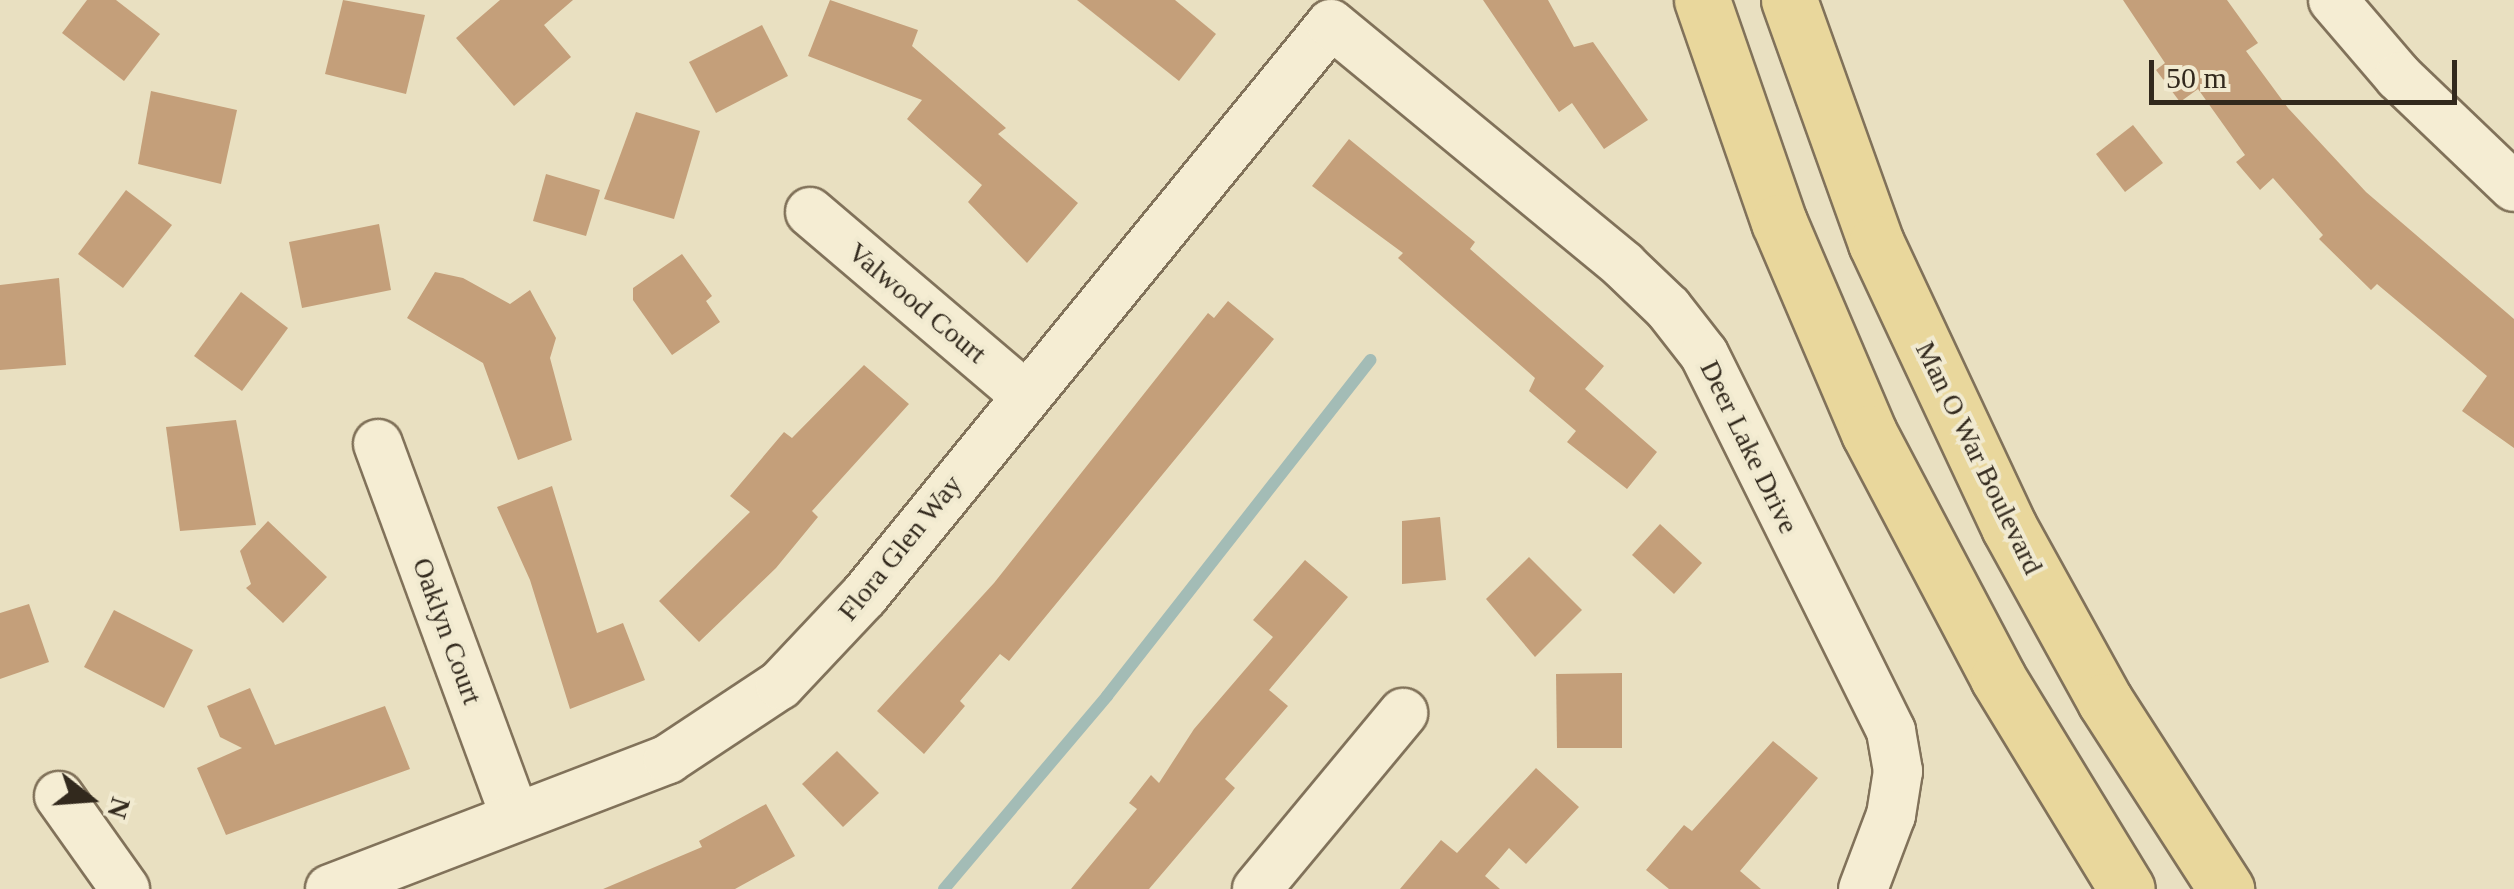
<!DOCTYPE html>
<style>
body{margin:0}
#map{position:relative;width:2514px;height:889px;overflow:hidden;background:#e9e0c1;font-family:"Times New Roman",serif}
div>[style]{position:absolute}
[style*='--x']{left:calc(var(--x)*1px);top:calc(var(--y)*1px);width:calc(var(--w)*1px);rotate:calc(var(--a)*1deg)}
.stream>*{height:12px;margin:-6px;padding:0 6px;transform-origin:6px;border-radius:6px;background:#a3bcb6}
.building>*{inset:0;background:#c49f7a}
.roads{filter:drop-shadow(2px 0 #81725a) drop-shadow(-2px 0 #81725a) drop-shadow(0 2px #81725a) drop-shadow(0 -2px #81725a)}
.minor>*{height:48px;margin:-24px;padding:0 24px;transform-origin:24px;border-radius:24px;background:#f5edd3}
.major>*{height:55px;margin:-27.5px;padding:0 27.5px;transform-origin:27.5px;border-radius:27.5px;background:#e9d79c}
span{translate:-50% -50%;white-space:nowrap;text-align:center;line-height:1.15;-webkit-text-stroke:8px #f1ead0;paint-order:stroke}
.street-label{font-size:28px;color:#32291d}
.north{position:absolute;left:40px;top:749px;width:100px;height:100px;-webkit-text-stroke:8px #f1ead0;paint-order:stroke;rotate:107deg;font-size:28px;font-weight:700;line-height:40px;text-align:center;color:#32291d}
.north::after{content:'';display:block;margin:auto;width:35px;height:45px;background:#32291d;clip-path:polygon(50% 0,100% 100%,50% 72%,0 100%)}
.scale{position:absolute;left:2149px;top:60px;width:308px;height:45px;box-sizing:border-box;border:5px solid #32291d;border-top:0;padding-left:12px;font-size:30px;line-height:35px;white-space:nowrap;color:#32291d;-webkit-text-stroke:8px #f1ead0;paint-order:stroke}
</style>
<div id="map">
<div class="stream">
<i style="--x:944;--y:889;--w:253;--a:-49.8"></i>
<i style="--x:1107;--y:696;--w:427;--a:-51.9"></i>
</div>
<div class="building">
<i style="clip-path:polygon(87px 0,116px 0,160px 34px,124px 81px,62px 33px)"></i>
<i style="clip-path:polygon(343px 0,425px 15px,406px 94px,325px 74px)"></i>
<i style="clip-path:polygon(500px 0,573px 0,544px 25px,571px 57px,514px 106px,456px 38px)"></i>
<i style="clip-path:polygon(830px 0,918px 30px,912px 46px,1006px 128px,998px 134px,1078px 203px,1027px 263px,968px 202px,982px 185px,907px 119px,922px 100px,808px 56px)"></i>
<i style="clip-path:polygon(1077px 0,1175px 0,1216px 34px,1179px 81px)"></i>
<i style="clip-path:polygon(1483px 0,1548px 0,1574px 47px,1593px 42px,1648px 120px,1604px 149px,1572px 103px,1559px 112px)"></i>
<i style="clip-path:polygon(2123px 0,2227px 0,2258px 43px,2246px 51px,2288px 108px,2366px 192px,2514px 319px,2514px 448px,2462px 411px,2487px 376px,2377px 284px,2371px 290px,2319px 239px,2323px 235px,2273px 178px,2260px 190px,2236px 162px,2245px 155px,2198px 89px,2180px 102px,2156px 70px,2165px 63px)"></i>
<i style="clip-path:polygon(762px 25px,788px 76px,716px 113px,689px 62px)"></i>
<i style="clip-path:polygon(151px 91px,237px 110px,221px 184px,138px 164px)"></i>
<i style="clip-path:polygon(636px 112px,700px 131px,674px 219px,604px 199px)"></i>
<i style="clip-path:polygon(2133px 125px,2163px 163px,2125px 192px,2096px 154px)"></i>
<i style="clip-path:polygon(1349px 139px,1475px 242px,1470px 249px,1604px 366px,1585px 389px,1657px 452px,1627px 489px,1567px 442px,1576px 431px,1529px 391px,1535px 378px,1398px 258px,1403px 253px,1312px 186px)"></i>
<i style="clip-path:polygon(546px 174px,600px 190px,586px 236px,533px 221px)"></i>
<i style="clip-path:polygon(126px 190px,172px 225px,123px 288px,78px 254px)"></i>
<i style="clip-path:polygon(379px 224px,391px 290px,302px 308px,289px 242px)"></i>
<i style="clip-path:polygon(682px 254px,712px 296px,706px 301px,720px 322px,672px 355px,633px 300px,633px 288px)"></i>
<i style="clip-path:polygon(435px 272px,463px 278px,510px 304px,530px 290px,556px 338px,550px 358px,572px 440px,518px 460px,483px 363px,407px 318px)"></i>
<i style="clip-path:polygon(59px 278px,66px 365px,0 370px,0 285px)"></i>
<i style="clip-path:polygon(241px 292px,288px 328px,242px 391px,194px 356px)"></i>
<i style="clip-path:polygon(1228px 301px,1274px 339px,1009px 661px,1000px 654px,960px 701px,965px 706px,924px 754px,877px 711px,994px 583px,1208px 313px,1214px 318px)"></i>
<i style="clip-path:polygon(864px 365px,909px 404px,812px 511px,818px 517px,776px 568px,699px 642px,659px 601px,750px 512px,730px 496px,784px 432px,792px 438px)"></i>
<i style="clip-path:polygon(236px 420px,256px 525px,180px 531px,166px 427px)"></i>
<i style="clip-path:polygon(552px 486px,597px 633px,623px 623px,645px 680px,570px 709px,530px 580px,497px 507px)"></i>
<i style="clip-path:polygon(1440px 517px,1446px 580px,1402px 584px,1402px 521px)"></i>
<i style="clip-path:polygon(268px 521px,327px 577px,283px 623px,246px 588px,251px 584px,240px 551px)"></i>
<i style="clip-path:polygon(1660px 524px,1702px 563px,1674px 594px,1632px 555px)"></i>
<i style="clip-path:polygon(1529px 557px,1582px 610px,1535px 657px,1486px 599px)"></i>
<i style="clip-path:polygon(1305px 560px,1348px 597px,1269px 690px,1288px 706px,1225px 779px,1235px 788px,1149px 889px,1071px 889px,1137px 809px,1129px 803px,1151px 775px,1159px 783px,1194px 729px,1273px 637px,1253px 620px)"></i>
<i style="clip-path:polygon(29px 604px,49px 662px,0 679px,0 613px)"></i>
<i style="clip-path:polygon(114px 610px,193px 650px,164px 708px,84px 667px)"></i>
<i style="clip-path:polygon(1622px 673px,1622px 748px,1557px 748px,1556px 674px)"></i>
<i style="clip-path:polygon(250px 688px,275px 745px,385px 706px,410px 769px,226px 835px,197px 768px,242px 748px,220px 737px,207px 706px)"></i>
<i style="clip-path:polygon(1773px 741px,1818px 778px,1740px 871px,1761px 889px,1669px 889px,1646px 870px,1684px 825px,1692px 831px)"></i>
<i style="clip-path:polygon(837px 751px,879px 793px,843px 827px,802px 784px)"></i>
<i style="clip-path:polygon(1536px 768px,1579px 807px,1526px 864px,1509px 848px,1485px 876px,1500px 889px,1400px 889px,1441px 840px,1457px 853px)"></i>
<i style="clip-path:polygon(766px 804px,795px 856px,735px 889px,603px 889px,702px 847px,699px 841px)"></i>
</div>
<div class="roads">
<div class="minor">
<i style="--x:2333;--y:0;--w:101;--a:49.4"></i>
<i style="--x:2399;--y:77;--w:159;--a:43.7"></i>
<i style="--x:810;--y:212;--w:281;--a:40.4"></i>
<i style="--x:378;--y:444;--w:397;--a:69.8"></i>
<i style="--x:59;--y:796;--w:114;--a:54.6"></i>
<i style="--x:330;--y:889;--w:362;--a:-21"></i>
<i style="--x:668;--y:759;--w:134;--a:-33.5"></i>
<i style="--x:780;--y:685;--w:122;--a:-46.7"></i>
<i style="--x:864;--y:596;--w:738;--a:-50.77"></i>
<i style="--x:1331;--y:24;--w:379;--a:39.5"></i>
<i style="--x:1623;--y:265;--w:62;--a:43.7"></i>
<i style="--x:1668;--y:308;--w:58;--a:52"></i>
<i style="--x:1704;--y:354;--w:421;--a:63.6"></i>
<i style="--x:1891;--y:731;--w:41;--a:80.1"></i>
<i style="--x:1898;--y:771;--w:45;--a:99"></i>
<i style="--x:1891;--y:815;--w:79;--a:110.7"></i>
<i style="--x:1257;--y:889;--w:229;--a:-50.3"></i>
</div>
<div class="major">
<i style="--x:1702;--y:0;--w:235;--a:70.9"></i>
<i style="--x:1779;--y:222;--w:229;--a:66.9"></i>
<i style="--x:1869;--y:433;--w:277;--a:62.2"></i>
<i style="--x:1998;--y:678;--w:247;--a:58.6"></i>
<i style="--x:1789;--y:0;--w:258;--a:70.3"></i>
<i style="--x:1876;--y:243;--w:314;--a:64.9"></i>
<i style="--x:2009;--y:527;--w:199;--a:61.1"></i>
<i style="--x:2105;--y:701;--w:224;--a:57.2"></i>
</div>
</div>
<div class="street-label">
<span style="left:917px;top:303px;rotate:40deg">Valwood Court</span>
<span style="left:1749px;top:447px;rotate:64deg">Deer Lake Drive</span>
<span style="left:1979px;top:458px;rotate:64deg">Man O War Boulevard</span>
<span style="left:900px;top:548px;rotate:-51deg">Flora Glen Way</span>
<span style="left:447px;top:631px;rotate:70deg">Oaklyn Court</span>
</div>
<div class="north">N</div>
<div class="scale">50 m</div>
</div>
